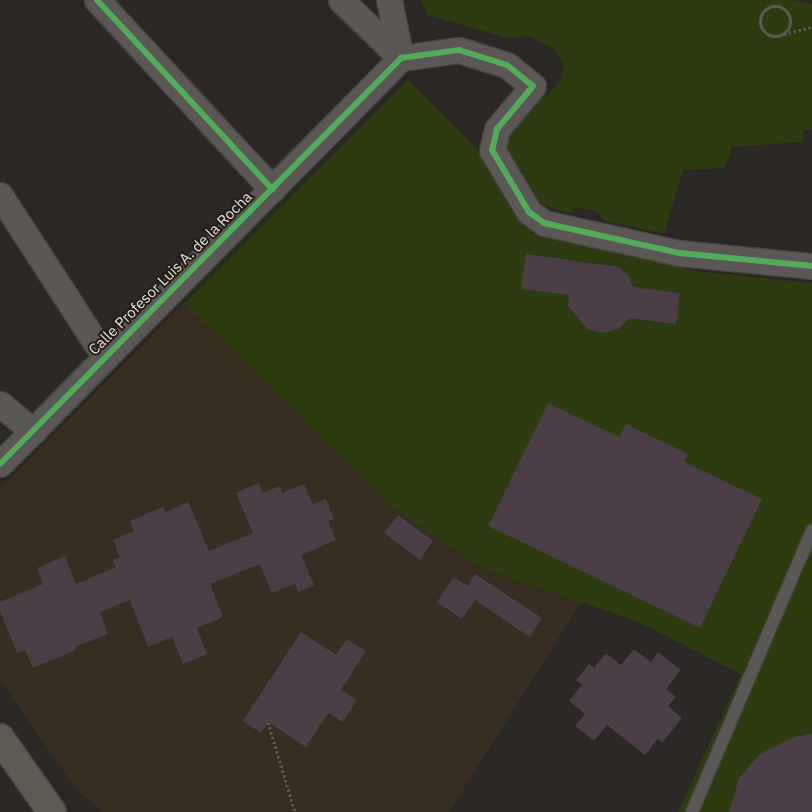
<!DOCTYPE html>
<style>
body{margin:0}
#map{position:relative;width:812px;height:812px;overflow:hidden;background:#2a2724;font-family:"IBM Plex Sans",sans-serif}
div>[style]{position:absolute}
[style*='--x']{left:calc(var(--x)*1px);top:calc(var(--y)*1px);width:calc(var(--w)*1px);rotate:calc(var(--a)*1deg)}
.built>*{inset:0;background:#372e21}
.green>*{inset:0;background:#2d3b10}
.building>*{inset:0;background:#4b3e47}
.path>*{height:3px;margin-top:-1.5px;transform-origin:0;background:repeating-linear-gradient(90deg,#5b5957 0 2.5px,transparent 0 5px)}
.path>.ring{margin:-1.5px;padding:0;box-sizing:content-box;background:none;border:3px solid #5b5957;border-radius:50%}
.roads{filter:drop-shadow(1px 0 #45423f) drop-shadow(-1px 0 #45423f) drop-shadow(0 1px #45423f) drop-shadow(0 -1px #45423f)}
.lane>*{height:12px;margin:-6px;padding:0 6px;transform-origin:6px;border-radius:6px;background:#5a5754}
.street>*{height:25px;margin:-12.5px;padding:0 12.5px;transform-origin:12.5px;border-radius:12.5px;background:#5a5754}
.secondary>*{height:28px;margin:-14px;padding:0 14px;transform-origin:14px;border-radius:14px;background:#5e5a53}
.cycleway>*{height:6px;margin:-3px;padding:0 3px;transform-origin:3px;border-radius:3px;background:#51ab58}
span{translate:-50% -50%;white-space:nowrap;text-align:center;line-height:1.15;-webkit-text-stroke:4px #241e16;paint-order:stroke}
.street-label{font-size:15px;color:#e6e2dd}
</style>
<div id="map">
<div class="built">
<i style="clip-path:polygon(184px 303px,302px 420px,479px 568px,582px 601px,449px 812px,104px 812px,76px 789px,0 680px,0 489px)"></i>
</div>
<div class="green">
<i style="clip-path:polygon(421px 0,792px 0,812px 4px,812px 130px,804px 130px,802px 142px,732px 147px,725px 168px,683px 170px,664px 234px,606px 221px,593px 210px,576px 208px,567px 214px,538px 202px,504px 148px,530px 103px,548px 95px,560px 81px,564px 64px,554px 49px,528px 36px,511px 39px,428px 15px)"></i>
<i style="clip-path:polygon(408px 80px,476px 148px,491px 176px,533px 234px,696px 271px,812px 283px,812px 812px,678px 812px,741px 674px,636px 621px,480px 568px,388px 503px,184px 304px)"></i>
</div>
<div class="building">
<i style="clip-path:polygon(526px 254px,619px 267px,629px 276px,633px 287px,680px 293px,676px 324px,630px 318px,618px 329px,603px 333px,587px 329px,568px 306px,569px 295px,521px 289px)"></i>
<i style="clip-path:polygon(548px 403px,619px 437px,626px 424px,688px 454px,684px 462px,762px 499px,700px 628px,488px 526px)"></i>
<i style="clip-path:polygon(259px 483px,262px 493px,280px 486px,282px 493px,304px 484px,313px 504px,326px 499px,334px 519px,328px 521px,336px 540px,301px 555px,314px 585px,298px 592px,295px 584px,272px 593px,260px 564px,210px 584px,223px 617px,197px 628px,207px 654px,183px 664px,172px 637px,148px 647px,130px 600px,100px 612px,108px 634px,75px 647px,76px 650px,33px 668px,25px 650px,17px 653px,0 611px,0 602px,43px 584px,37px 568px,65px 556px,76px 584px,116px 567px,113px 560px,120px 557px,113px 540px,134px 531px,130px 521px,163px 507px,166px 512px,188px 502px,209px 551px,253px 533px,236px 493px)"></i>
<i style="clip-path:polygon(398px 515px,433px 541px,420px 560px,384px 533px)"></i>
<i style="clip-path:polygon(475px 574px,542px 618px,530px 637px,475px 600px,462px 619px,437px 602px,454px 577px,468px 586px)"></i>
<i style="clip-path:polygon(301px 632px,336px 655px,347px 639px,366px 651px,341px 690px,357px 700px,343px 722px,328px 713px,306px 747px,268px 722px,261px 733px,243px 721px)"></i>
<i style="clip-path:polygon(634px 649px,651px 662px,658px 652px,681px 670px,666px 689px,676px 697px,668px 706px,682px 718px,662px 743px,658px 739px,645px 755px,607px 725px,594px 741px,575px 726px,585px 714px,569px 701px,582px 685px,576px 680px,589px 664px,594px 668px,606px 653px,621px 665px)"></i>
<i style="clip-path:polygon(812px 734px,812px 812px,729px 812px,739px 778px,760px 754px,794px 737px)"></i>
</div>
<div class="path">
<i class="ring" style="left:760px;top:6px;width:27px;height:27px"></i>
<i style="--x:784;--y:34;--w:29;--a:-14"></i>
<i style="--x:268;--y:722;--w:94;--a:73.3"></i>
</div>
<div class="roads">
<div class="lane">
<i style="--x:692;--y:812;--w:306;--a:-66.9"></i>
</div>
<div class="street">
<i style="--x:97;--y:0;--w:258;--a:47.2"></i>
<i style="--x:341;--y:0;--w:83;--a:44"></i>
<i style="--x:389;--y:0;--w:59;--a:78.3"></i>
<i style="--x:401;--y:58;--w:59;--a:-7.9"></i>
<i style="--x:459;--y:50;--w:50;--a:17.4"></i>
<i style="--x:507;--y:65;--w:33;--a:39"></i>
<i style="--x:533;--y:86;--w:56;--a:129.9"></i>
<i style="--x:497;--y:129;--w:22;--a:103"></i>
<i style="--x:492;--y:150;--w:72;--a:59.2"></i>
<i style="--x:529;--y:212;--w:19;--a:36"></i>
<i style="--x:544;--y:223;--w:138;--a:12.5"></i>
<i style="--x:679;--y:253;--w:134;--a:5.6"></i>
<i style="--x:0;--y:195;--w:175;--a:57.1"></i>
<i style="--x:95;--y:342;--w:18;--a:47"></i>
<i style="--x:0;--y:404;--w:43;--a:39.3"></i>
<i style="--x:0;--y:464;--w:571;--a:-45.35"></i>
</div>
<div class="secondary">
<i style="--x:0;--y:738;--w:90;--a:54.9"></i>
</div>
</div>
<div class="cycleway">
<i style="--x:97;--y:0;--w:258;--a:47.2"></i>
<i style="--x:0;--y:464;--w:571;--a:-45.35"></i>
<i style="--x:401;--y:58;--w:59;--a:-7.9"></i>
<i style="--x:459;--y:50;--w:50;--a:17.4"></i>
<i style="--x:507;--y:65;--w:33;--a:39"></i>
<i style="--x:533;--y:86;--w:56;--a:129.9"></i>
<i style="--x:497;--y:129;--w:22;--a:103"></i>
<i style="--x:492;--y:150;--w:72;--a:59.2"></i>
<i style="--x:529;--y:212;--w:19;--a:36"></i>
<i style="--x:544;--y:223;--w:138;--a:12.5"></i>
<i style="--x:679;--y:253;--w:134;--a:5.6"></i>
</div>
<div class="street-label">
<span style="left:170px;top:273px;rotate:-45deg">Calle Profesor Luis A. de la Rocha</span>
</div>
</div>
